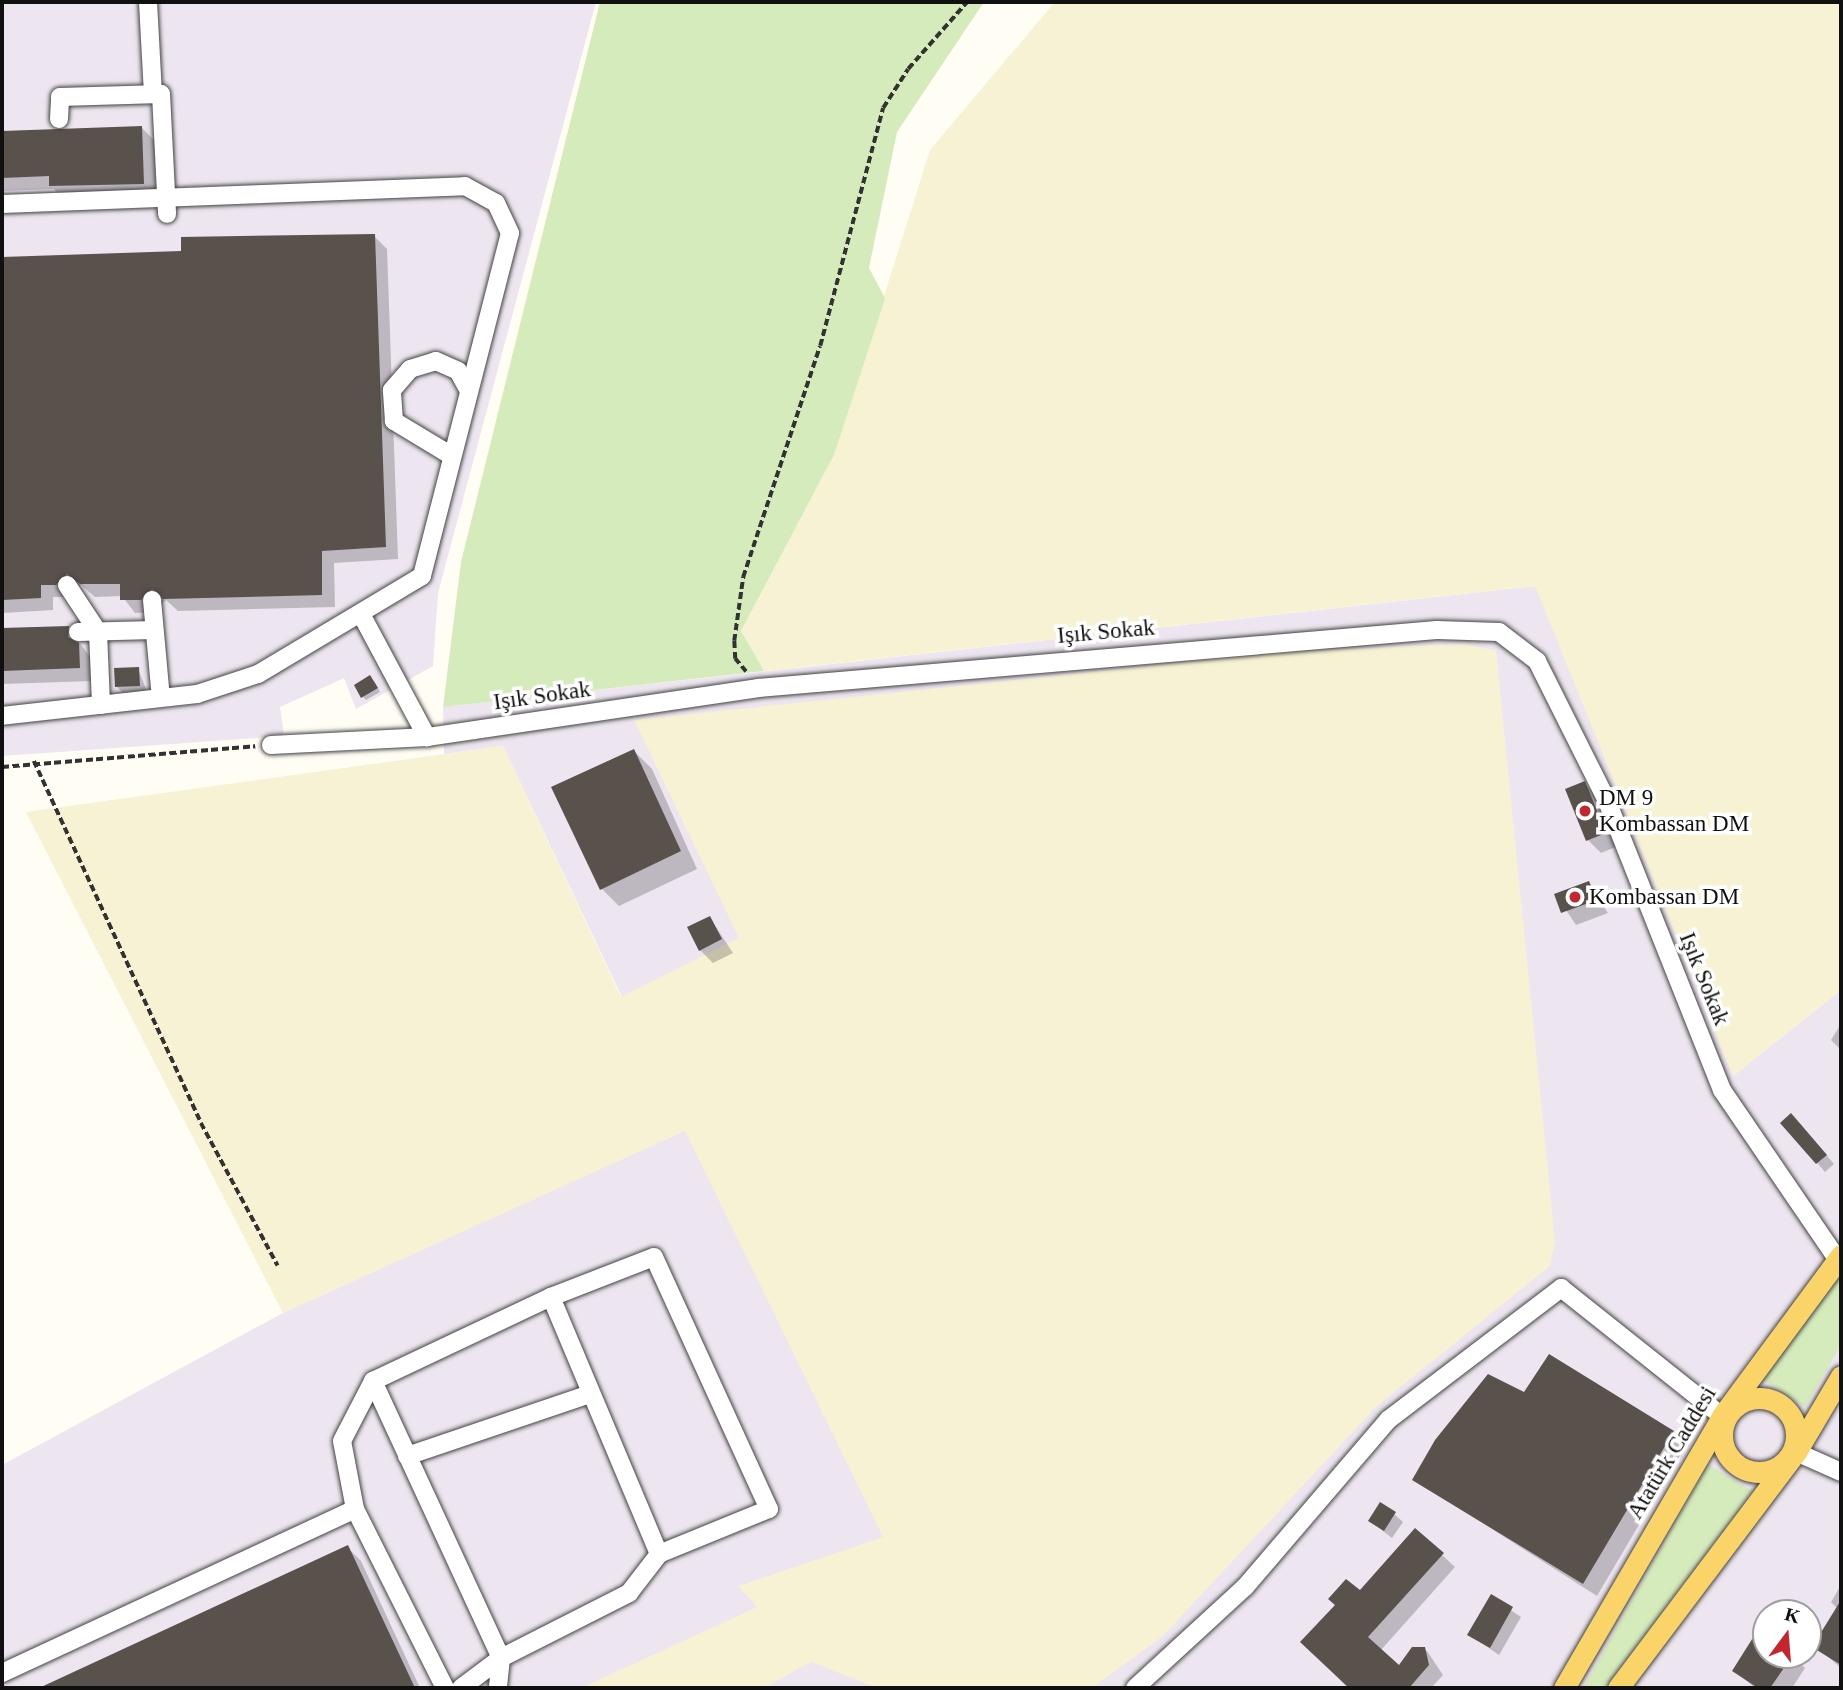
<!DOCTYPE html>
<meta charset="utf-8">
<style>
body{margin:0}
#map{position:relative;width:1843px;height:1690px;overflow:hidden;background:#fffdf4;font-family:Georgia,serif}
div>[style]{position:absolute}
[style*='--x']{left:calc(var(--x)*1px);top:calc(var(--y)*1px);width:calc(var(--w)*1px);rotate:calc(var(--a)*1deg)}
.industrial>*{inset:0;background:#ede5ef}
.farmland>*{inset:0;background:#f6f2d3}
.green>*{inset:0;background:#d5ebbc}
.shadow>*{inset:0;background:#0003}
.building>*{inset:0;background:#59514c}
.path>*{height:3.5px;margin-top:-1.75px;transform-origin:0;background:repeating-linear-gradient(90deg,#323232 0 7px,transparent 0 10.5px)}
.roads{filter:drop-shadow(0 0 2px #434343) drop-shadow(0 0 2px #434343)}
.minor>*{height:18px;margin:-9px;padding:0 9px;transform-origin:9px;border-radius:9px;background:#fff}
.major>*{height:21px;margin:-10.5px;padding:0 10.5px;transform-origin:10.5px;border-radius:10.5px;background:#fad469}
.major>.ring{margin:-10.5px;padding:0;box-sizing:content-box;background:none;border:21px solid #fad469;border-radius:50%}
.dots>*{width:19px;height:19px;translate:-50% -50%;box-sizing:border-box;border:4px solid #fff;border-radius:50%}
span{translate:-50% -50%;white-space:nowrap;text-align:center;line-height:1.15;-webkit-text-stroke:7px #fff;paint-order:stroke}
.street-label{font-size:23px;color:#101010}
.poi-label{font-size:23px;color:#101010}
.left{translate:0 -50%;text-align:left}
.frame{position:absolute;inset:0;border:4px solid #101010;pointer-events:none}
.north{position:absolute;left:1752px;top:1599px;width:70px;height:70px;box-sizing:border-box;background:#fff;border:2px solid #9f9f9f;border-radius:50%;rotate:16deg;font-size:19px;font-weight:700;line-height:28px;text-align:center;color:#101010}
.north::after{content:'';display:block;margin:auto;width:24px;height:32px;background:#c4252f;clip-path:polygon(50% 0,100% 100%,50% 72%,0 100%)}
</style>
<div id="map">
<div class="industrial">
<i style="clip-path:polygon(2px 2px,596px 2px,438px 593px,433px 666px,356px 709px,344px 678px,280px 707px,284px 736px,2px 756px)"></i>
<i style="clip-path:polygon(evenodd,1536px 586px,1733px 1076px,1841px 990px,1841px 1688px,2px 1688px,2px 1465px,283px 1313px,685px 1130px,503px 746px,444px 754px,443px 707px,1536px 586px,1766px 1613px,1808px 1613px,1808px 1655px,1766px 1655px,1766px 1613px)"></i>
</div>
<div class="farmland">
<i style="clip-path:polygon(1055px 2px,1841px 2px,1841px 990px,1733px 1076px,1535px 586px,764px 671px,745px 645px,741px 631px,834px 455px,930px 150px)"></i>
<i style="clip-path:polygon(1463px 644px,1496px 650px,1555px 1241px,1550px 1266px,1377px 1406px,1163px 1636px,1092px 1688px,877px 1688px,811px 1662px,764px 1688px,581px 1688px,757px 1607px,738px 1586px,883px 1537px,685px 1131px,283px 1313px,26px 812px,503px 746px,621px 997px,739px 938px,634px 720px,1283px 652px)"></i>
</div>
<div class="green">
<i style="clip-path:polygon(600px 2px,984px 2px,897px 132px,869px 268px,885px 298px,881px 311px,834px 455px,741px 631px,764px 671px,443px 707px,461px 562px)"></i>
<i style="clip-path:polygon(1841px 1274px,1841px 1345px,1805px 1407px,1762px 1379px)"></i>
<i style="clip-path:polygon(1708px 1464px,1752px 1491px,1604px 1688px,1583px 1688px)"></i>
</div>
<div class="shadow">
<i style="clip-path:polygon(142px 128px,155px 141px,156px 196px,64px 199px,54px 189px,2px 191px,2px 133px)"></i>
<i style="clip-path:polygon(374px 236px,387px 249px,398px 559px,334px 563px,335px 607px,178px 611px,166px 600px,154px 612px,135px 613px,122px 596px,95px 597px,81px 585px,69px 597px,53px 597px,53px 610px,2px 613px,2px 259px,183px 252px)"></i>
<i style="clip-path:polygon(68px 628px,91px 658px,92px 681px,2px 684px,2px 630px)"></i>
<i style="clip-path:polygon(138px 669px,148px 694px,125px 695px,117px 687px)"></i>
<i style="clip-path:polygon(374px 681px,380px 692px,366px 700px,363px 697px)"></i>
<i style="clip-path:polygon(634px 751px,652px 769px,697px 869px,619px 906px,602px 889px)"></i>
<i style="clip-path:polygon(1584px 783px,1597px 796px,1618px 846px,1601px 853px,1588px 840px)"></i>
<i style="clip-path:polygon(1588px 883px,1608px 913px,1576px 925px,1556px 895px)"></i>
<i style="clip-path:polygon(710px 918px,733px 953px,713px 963px,700px 950px)"></i>
<i style="clip-path:polygon(1841px 1024px,1841px 1050px,1831px 1040px)"></i>
<i style="clip-path:polygon(1783px 1123px,1800px 1124px,1834px 1164px,1825px 1172px)"></i>
<i style="clip-path:polygon(1525px 1394px,1673px 1432px,1686px 1445px,1597px 1596px,1415px 1480px)"></i>
<i style="clip-path:polygon(1394px 1514px,1403px 1522px,1392px 1538px,1370px 1521px)"></i>
<i style="clip-path:polygon(348px 1548px,361px 1561px,420px 1688px,43px 1688px)"></i>
<i style="clip-path:polygon(1442px 1555px,1455px 1567px,1381px 1650px,1400px 1668px,1413px 1649px,1427px 1651px,1443px 1675px,1431px 1688px,1348px 1688px,1303px 1642px,1360px 1592px)"></i>
<i style="clip-path:polygon(1841px 1585px,1841px 1668px,1815px 1646px,1838px 1609px,1831px 1602px)"></i>
<i style="clip-path:polygon(1491px 1597px,1521px 1617px,1499px 1655px,1470px 1635px)"></i>
<i style="clip-path:polygon(1766px 1637px,1766px 1655px,1792px 1655px,1805px 1668px,1792px 1688px,1755px 1688px,1734px 1670px)"></i>
</div>
<div class="building">
<i style="clip-path:polygon(142px 126px,144px 184px,49px 186px,49px 176px,2px 178px,2px 131px)"></i>
<i style="clip-path:polygon(375px 234px,386px 547px,322px 551px,322px 595px,163px 599px,152px 589px,141px 600px,120px 600px,120px 584px,80px 584px,67px 574px,56px 585px,41px 585px,41px 598px,2px 600px,2px 257px,181px 251px,181px 237px)"></i>
<i style="clip-path:polygon(69px 626px,68px 637px,79px 643px,80px 668px,2px 671px,2px 628px)"></i>
<i style="clip-path:polygon(139px 667px,140px 686px,115px 687px,114px 668px)"></i>
<i style="clip-path:polygon(370px 675px,378px 688px,361px 698px,354px 685px)"></i>
<i style="clip-path:polygon(634px 749px,681px 851px,600px 890px,551px 787px)"></i>
<i style="clip-path:polygon(1585px 781px,1606px 833px,1586px 841px,1565px 789px)"></i>
<i style="clip-path:polygon(1589px 881px,1597px 900px,1561px 913px,1554px 894px)"></i>
<i style="clip-path:polygon(710px 916px,722px 939px,699px 951px,687px 927px)"></i>
<i style="clip-path:polygon(1791px 1113px,1827px 1155px,1816px 1164px,1780px 1123px)"></i>
<i style="clip-path:polygon(1549px 1354px,1674px 1431px,1583px 1584px,1412px 1480px,1435px 1440px,1488px 1374px,1524px 1392px)"></i>
<i style="clip-path:polygon(1380px 1502px,1396px 1512px,1384px 1531px,1368px 1521px)"></i>
<i style="clip-path:polygon(1415px 1528px,1444px 1553px,1368px 1637px,1399px 1665px,1412px 1647px,1425px 1647px,1429px 1665px,1409px 1688px,1349px 1688px,1300px 1642px,1335px 1605px,1328px 1599px,1346px 1579px,1360px 1590px)"></i>
<i style="clip-path:polygon(348px 1545px,415px 1688px,39px 1688px)"></i>
<i style="clip-path:polygon(1491px 1594px,1513px 1607px,1490px 1648px,1467px 1635px)"></i>
<i style="clip-path:polygon(1841px 1600px,1841px 1665px,1812px 1647px)"></i>
<i style="clip-path:polygon(1766px 1617px,1766px 1655px,1793px 1655px,1770px 1688px,1758px 1688px,1732px 1671px)"></i>
</div>
<div class="path">
<i style="--x:746;--y:672;--w:17;--a:-130"></i>
<i style="--x:735;--y:659;--w:18;--a:-93"></i>
<i style="--x:734;--y:641;--w:65;--a:-82"></i>
<i style="--x:743;--y:577;--w:243;--a:-71.6"></i>
<i style="--x:820;--y:346;--w:246;--a:-75.2"></i>
<i style="--x:883;--y:108;--w:46;--a:-57.3"></i>
<i style="--x:908;--y:69;--w:89;--a:-48.6"></i>
<i style="--x:34;--y:761;--w:399;--a:65.2"></i>
<i style="--x:201;--y:1123;--w:162;--a:61.7"></i>
<i style="--x:2;--y:767;--w:254;--a:-4.7"></i>
</div>
<div class="roads">
<div class="minor">
<i style="--x:148;--y:2;--w:92;--a:86.9"></i>
<i style="--x:59;--y:119;--w:22;--a:-87"></i>
<i style="--x:60;--y:97;--w:101;--a:-1.7"></i>
<i style="--x:161;--y:94;--w:120;--a:87.1"></i>
<i style="--x:2;--y:204;--w:463;--a:-2.2"></i>
<i style="--x:465;--y:186;--w:35;--a:29"></i>
<i style="--x:496;--y:203;--w:33;--a:65"></i>
<i style="--x:510;--y:233;--w:354;--a:104.4"></i>
<i style="--x:422;--y:576;--w:191;--a:149.1"></i>
<i style="--x:258;--y:674;--w:64;--a:161.8"></i>
<i style="--x:197;--y:694;--w:196;--a:173.6"></i>
<i style="--x:452;--y:456;--w:68;--a:-148.9"></i>
<i style="--x:394;--y:421;--w:31;--a:-94"></i>
<i style="--x:392;--y:390;--w:28;--a:-49"></i>
<i style="--x:410;--y:369;--w:27;--a:-17"></i>
<i style="--x:436;--y:361;--w:24;--a:24"></i>
<i style="--x:458;--y:371;--w:23;--a:61"></i>
<i style="--x:67;--y:585;--w:56;--a:56.6"></i>
<i style="--x:98;--y:632;--w:73;--a:87.6"></i>
<i style="--x:152;--y:600;--w:98;--a:84.8"></i>
<i style="--x:361;--y:614;--w:140;--a:61.8"></i>
<i style="--x:78;--y:632;--w:76;--a:-1.5"></i>
<i style="--x:271;--y:745;--w:156;--a:-2.9"></i>
<i style="--x:427;--y:737;--w:335;--a:-8.4"></i>
<i style="--x:758;--y:688;--w:681;--a:-4.88"></i>
<i style="--x:1437;--y:630;--w:62;--a:1.8"></i>
<i style="--x:1499;--y:632;--w:48;--a:37.3"></i>
<i style="--x:1537;--y:661;--w:157;--a:63.4"></i>
<i style="--x:1607;--y:801;--w:311;--a:68.3"></i>
<i style="--x:1722;--y:1090;--w:206;--a:55.7"></i>
<i style="--x:373;--y:1381;--w:305;--a:65.2"></i>
<i style="--x:501;--y:1658;--w:144;--a:-26.9"></i>
<i style="--x:629;--y:1593;--w:49;--a:-52.4"></i>
<i style="--x:1796;--y:1452;--w:49;--a:24"></i>
<i style="--x:407;--y:1456;--w:190;--a:-18.7"></i>
<i style="--x:355;--y:1509;--w:69;--a:-100.8"></i>
<i style="--x:342;--y:1441;--w:68;--a:-62.7"></i>
<i style="--x:373;--y:1381;--w:197;--a:-25.3"></i>
<i style="--x:551;--y:1297;--w:110;--a:-21.2"></i>
<i style="--x:654;--y:1257;--w:277;--a:65.5"></i>
<i style="--x:769;--y:1509;--w:119;--a:157.8"></i>
<i style="--x:659;--y:1554;--w:279;--a:-112.8"></i>
<i style="--x:2;--y:1673;--w:389;--a:-24.9"></i>
<i style="--x:355;--y:1509;--w:200;--a:63.3"></i>
<i style="--x:461;--y:1688;--w:50;--a:-36.9"></i>
<i style="--x:501;--y:1658;--w:30;--a:96"></i>
<i style="--x:1135;--y:1688;--w:149;--a:-42.6"></i>
<i style="--x:1245;--y:1587;--w:220;--a:-49.4"></i>
<i style="--x:1388;--y:1420;--w:218;--a:-37.3"></i>
<i style="--x:1561;--y:1288;--w:206;--a:38.5"></i>
</div>
<div class="major">
<i class="ring" style="left:1722px;top:1398px;width:53px;height:53px"></i>
<i style="--x:1564;--y:1688;--w:315;--a:-59.8"></i>
<i style="--x:1722;--y:1416;--w:200;--a:-53.5"></i>
<i style="--x:1618;--y:1688;--w:296;--a:-53"></i>
<i style="--x:1796;--y:1452;--w:88;--a:-59.4"></i>
</div>
</div>
<div class="dots">
<i style="left:1585px;top:811px;background:#c4252f"></i>
<i style="left:1575px;top:897px;background:#c4252f"></i>
</div>
<div class="street-label">
<span style="left:1106px;top:632px;rotate:-5deg">Işık Sokak</span>
<span style="left:542px;top:696px;rotate:-8deg">Işık Sokak</span>
<span style="left:1704px;top:979px;rotate:68deg">Işık Sokak</span>
<span style="left:1672px;top:1453px;rotate:-59deg">Atatürk Caddesi</span>
</div>
<div class="poi-label">
<span class="left" style="left:1599px;top:811px">DM 9<br>Kombassan DM</span>
<span class="left" style="left:1589px;top:897px">Kombassan DM</span>
</div>
<div class="frame"></div>
<div class="north">K</div>
</div>
